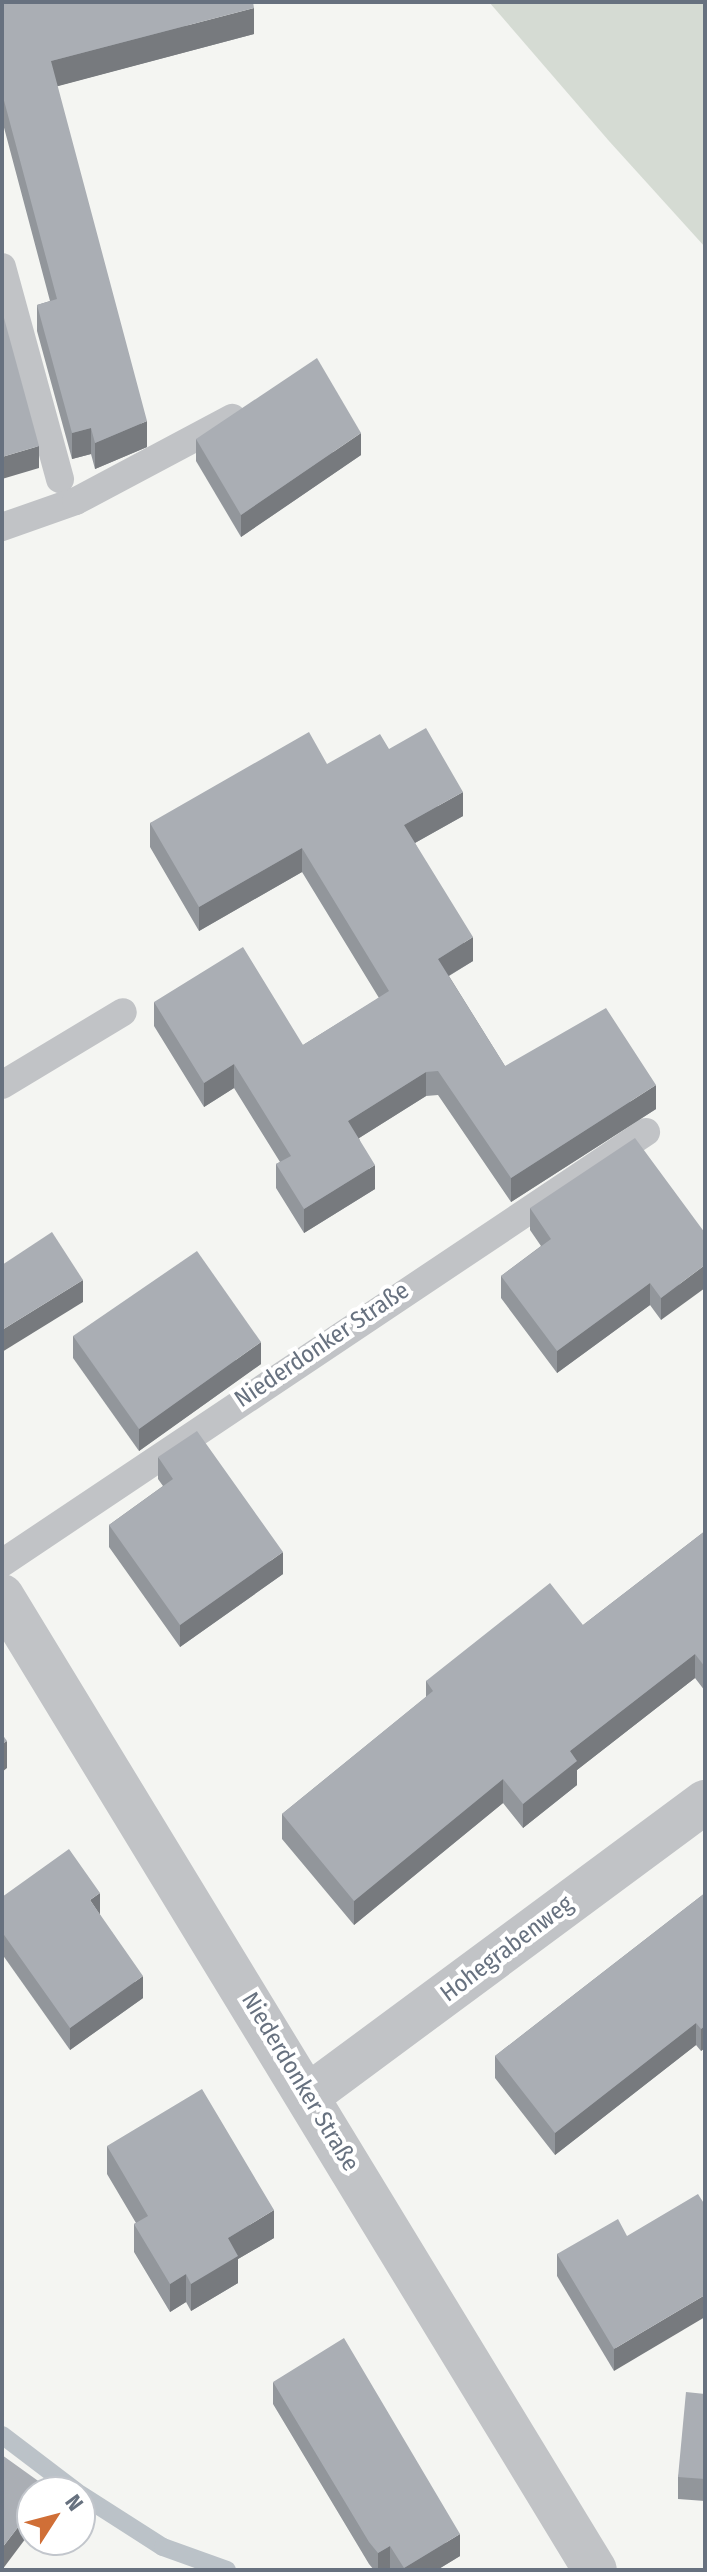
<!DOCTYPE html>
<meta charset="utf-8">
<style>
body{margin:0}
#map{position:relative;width:707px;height:2572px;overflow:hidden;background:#f4f5f2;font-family:"Fira Sans Condensed",sans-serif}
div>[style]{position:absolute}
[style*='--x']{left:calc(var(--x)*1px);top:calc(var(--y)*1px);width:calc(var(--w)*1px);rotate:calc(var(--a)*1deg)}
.green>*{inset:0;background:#d5dbd3}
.stream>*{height:18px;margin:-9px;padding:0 9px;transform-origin:9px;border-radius:9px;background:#bbc2c8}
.lane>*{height:28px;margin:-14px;padding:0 14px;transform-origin:14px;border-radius:14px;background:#c1c3c6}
.street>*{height:44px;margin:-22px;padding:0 22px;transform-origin:22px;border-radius:22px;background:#c1c3c6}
.wall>*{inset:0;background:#92969b}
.shaded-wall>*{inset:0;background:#777a7e}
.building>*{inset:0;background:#aaaeb4}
span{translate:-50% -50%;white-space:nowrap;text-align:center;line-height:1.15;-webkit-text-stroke:8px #fff;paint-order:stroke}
.street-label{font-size:24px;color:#67717f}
.frame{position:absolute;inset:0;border:4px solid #67717f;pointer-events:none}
.north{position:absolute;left:16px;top:2476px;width:80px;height:80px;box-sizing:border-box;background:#fff;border:2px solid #c2c6cc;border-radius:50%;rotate:54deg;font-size:22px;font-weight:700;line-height:32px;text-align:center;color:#67717f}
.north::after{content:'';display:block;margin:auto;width:28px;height:36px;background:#d06f37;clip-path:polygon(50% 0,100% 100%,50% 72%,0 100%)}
</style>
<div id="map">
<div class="green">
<i style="clip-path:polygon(489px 2px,705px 2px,705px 247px,609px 141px)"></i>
</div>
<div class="stream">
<i style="--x:2;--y:2435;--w:94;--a:37.2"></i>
<i style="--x:80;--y:2494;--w:98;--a:32.6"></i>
<i style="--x:163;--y:2547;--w:68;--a:19.8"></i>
</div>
<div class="lane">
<i style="--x:2;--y:267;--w:220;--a:74.7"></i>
<i style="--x:2;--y:527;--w:78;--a:-19.4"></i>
<i style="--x:76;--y:501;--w:177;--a:-28"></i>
<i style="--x:2;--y:1085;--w:141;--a:-31.1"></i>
<i style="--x:2;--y:1563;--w:775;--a:-33.79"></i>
</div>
<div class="street">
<i style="--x:2;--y:1596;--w:1140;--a:58.67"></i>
<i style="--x:309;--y:2095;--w:493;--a:-36.5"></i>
</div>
<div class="wall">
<i style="clip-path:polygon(2px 2px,254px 34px,57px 86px,147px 447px,95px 469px,91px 454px,72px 459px,37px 331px,37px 305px,50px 301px,2px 120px)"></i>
<i style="clip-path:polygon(196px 439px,361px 455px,241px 537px,196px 461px)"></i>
<i style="clip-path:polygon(327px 764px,463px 816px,415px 843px,473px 961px,449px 976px,505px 1066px,656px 1109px,511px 1202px,438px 1095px,426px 1096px,359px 1138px,375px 1189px,304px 1233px,276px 1188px,276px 1164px,280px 1162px,234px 1088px,204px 1107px,154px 1026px,154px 1002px,303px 1045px,379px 998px,302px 872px,199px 931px,150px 847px,150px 823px)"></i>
<i style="clip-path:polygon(530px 1208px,705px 1233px,661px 1320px,650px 1305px,557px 1373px,501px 1298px,501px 1276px,541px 1246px,530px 1230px)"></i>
<i style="clip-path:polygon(73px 1336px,261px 1364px,139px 1451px,73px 1358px)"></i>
<i style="clip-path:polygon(158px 1457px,283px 1574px,180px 1647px,109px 1547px,109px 1525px,163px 1486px,158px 1479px)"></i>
<i style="clip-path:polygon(705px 1531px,705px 1691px,695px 1678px,577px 1770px,577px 1785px,523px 1828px,503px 1803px,354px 1925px,282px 1839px,282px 1814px,426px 1697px,426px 1681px,583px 1625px)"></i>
<i style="clip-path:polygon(705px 1893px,705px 2048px,701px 2051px,696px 2045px,555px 2155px,495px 2078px,495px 2056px)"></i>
<i style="clip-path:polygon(2px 1897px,100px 1915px,143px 1998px,70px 2050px,2px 1954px)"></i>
<i style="clip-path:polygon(107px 2146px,274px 2238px,238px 2259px,238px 2283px,191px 2311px,186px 2302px,170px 2312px,134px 2252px,134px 2224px,136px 2223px,107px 2174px)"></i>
<i style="clip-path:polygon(627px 2236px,614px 2371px,557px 2276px,557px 2254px)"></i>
<i style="clip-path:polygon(273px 2382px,460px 2556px,437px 2570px,392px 2570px,390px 2568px,387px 2570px,374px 2570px,369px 2564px,273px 2404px)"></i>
<i style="clip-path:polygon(705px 2394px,705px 2501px,678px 2499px,678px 2477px)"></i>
</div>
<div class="shaded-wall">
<i style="clip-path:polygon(254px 8px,254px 34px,51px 88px,51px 61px)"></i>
<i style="clip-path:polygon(147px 421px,147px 447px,95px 469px,95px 443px)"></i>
<i style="clip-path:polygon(91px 428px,91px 454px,72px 459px,72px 433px)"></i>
<i style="clip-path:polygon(361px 433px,361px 455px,241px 537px,241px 515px)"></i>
<i style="clip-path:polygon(39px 446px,39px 468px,2px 479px,2px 457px)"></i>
<i style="clip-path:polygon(463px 792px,463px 816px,404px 849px,404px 825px)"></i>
<i style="clip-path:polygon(302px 848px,302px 872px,199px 931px,199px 907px)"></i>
<i style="clip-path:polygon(473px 937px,473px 961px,438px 982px,438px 959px)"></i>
<i style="clip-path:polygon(234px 1064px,234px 1088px,204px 1107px,204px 1083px)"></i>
<i style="clip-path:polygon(426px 1072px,426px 1096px,348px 1145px,348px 1121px)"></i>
<i style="clip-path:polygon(656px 1085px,656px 1109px,511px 1202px,511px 1178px)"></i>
<i style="clip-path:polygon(375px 1165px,375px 1189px,304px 1233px,304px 1209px)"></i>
<i style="clip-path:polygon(705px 1265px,705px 1288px,661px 1320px,661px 1298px)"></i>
<i style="clip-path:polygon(83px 1280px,83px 1302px,2px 1352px,2px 1330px)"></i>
<i style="clip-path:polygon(650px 1283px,650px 1305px,557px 1373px,557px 1351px)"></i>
<i style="clip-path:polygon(261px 1342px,261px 1364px,139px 1451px,139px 1429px)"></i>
<i style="clip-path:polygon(283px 1552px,283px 1574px,180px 1647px,180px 1625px)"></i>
<i style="clip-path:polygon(695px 1654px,695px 1678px,577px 1770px,577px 1785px,523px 1828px,523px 1804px,570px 1751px)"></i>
<i style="clip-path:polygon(7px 1741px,7px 1768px,2px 1772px,2px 1744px)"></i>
<i style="clip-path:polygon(503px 1779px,503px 1803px,354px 1925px,354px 1901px)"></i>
<i style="clip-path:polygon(100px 1893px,100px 1915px,90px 1900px)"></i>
<i style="clip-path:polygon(143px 1976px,143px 1998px,70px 2050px,70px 2028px)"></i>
<i style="clip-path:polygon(696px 2023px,696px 2045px,555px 2155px,555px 2133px)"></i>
<i style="clip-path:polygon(705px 2026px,705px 2048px,701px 2051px,701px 2029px)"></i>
<i style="clip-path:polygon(274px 2210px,274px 2238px,238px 2259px,238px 2283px,191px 2311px,191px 2284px,228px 2238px)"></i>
<i style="clip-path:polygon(186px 2274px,186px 2302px,170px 2312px,170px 2284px)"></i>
<i style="clip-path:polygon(705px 2295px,705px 2317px,614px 2371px,614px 2349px)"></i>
<i style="clip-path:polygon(32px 2509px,32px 2530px,2px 2570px,2px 2548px)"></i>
<i style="clip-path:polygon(460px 2534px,460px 2556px,437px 2570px,404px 2570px,404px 2568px)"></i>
<i style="clip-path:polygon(390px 2546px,390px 2568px,387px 2570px,378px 2570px,378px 2553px)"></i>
</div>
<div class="building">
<i style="clip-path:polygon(2px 2px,253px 2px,254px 8px,51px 61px,147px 421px,95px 443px,91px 428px,72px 433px,37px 305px,57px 299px,2px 93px)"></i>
<i style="clip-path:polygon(4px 318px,39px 446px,2px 457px,2px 319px)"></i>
<i style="clip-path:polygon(317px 358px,361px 433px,241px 515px,196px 439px)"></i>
<i style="clip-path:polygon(426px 728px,463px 792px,404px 825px,473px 937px,438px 959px,505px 1066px,606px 1008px,656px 1085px,511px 1178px,438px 1071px,426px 1072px,348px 1121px,375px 1165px,304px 1209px,276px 1164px,291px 1156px,234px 1064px,204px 1083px,154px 1002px,243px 947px,303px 1045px,389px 991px,302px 848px,199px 907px,150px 823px,309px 732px,327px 764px,380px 734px,389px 749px)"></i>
<i style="clip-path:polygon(635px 1138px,705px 1233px,705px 1265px,661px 1298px,650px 1283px,557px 1351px,501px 1276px,551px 1239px,530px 1208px)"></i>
<i style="clip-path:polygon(52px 1232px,83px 1280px,2px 1330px,2px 1265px)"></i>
<i style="clip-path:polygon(197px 1251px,261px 1342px,139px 1429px,73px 1336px)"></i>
<i style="clip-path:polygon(197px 1431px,283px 1552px,180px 1625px,109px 1525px,173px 1479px,158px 1457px)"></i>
<i style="clip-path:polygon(705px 1531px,705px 1667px,695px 1654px,570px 1751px,577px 1761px,523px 1804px,503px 1779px,354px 1901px,282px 1814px,433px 1691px,426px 1681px,550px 1583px,583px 1625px)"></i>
<i style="clip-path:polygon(2px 1734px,7px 1741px,2px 1744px)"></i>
<i style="clip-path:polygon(69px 1849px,100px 1893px,90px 1900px,143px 1976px,70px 2028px,2px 1932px,2px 1897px)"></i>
<i style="clip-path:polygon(705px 1893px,705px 2026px,701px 2029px,696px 2023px,555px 2133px,495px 2056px)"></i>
<i style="clip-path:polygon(202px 2089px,274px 2210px,228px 2238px,238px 2256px,191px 2284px,186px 2274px,170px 2284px,134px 2224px,148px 2216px,107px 2146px)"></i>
<i style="clip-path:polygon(698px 2194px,705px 2205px,705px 2295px,614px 2349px,557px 2254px,618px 2219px,627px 2236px)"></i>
<i style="clip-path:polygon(344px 2338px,460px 2534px,404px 2568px,390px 2546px,378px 2553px,369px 2542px,273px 2382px)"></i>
<i style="clip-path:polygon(686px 2392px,705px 2394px,705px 2479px,678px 2477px)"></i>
<i style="clip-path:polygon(2px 2455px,48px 2488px,45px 2492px,32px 2492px,32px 2509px,2px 2548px)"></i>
</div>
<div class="street-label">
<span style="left:322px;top:1345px;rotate:-34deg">Niederdonker Straße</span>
<span style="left:507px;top:1949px;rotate:-37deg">Hohegrabenweg</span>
<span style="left:300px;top:2082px;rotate:59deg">Niederdonker Straße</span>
</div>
<div class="frame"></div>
<div class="north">N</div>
</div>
